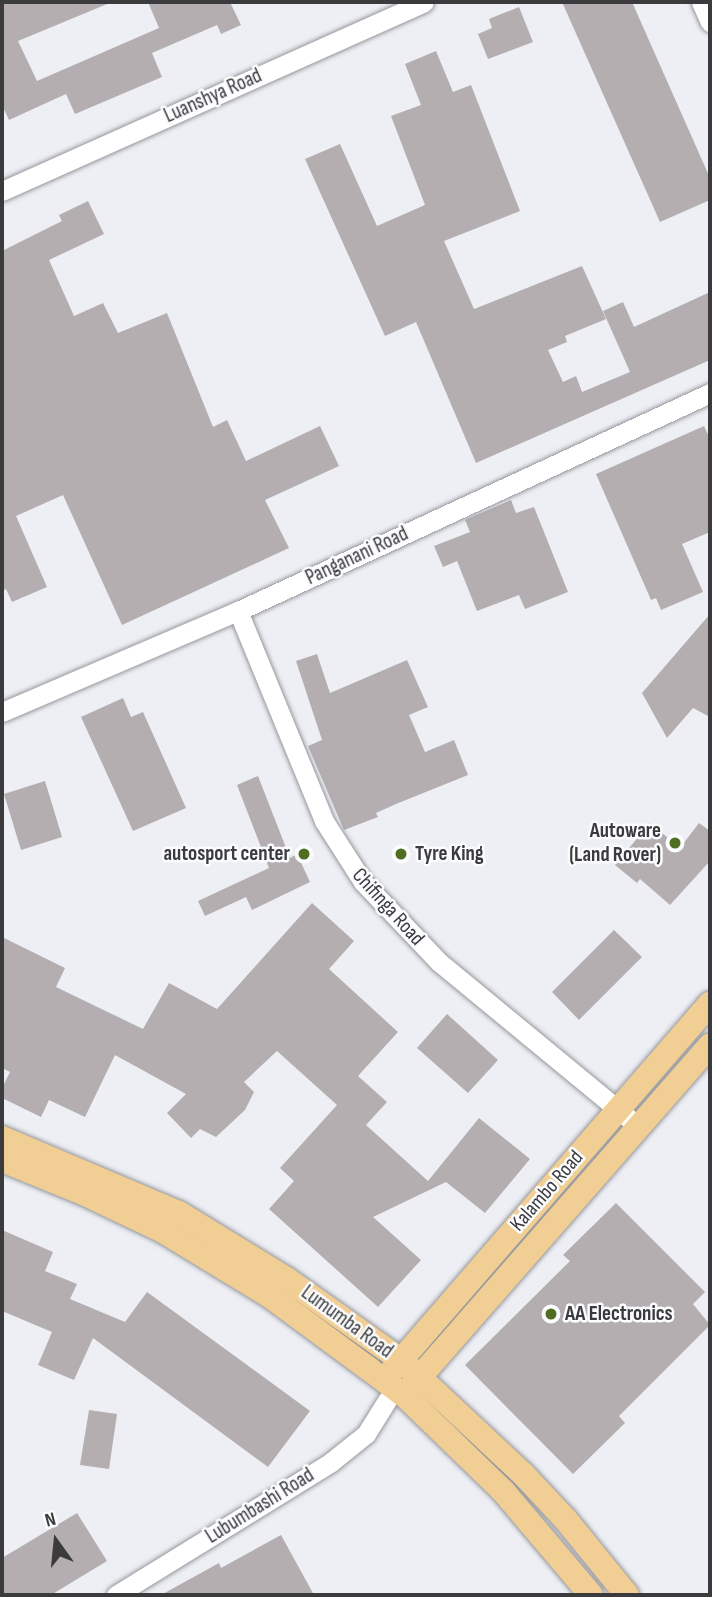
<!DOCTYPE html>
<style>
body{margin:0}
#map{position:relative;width:712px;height:1597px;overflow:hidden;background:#edeff4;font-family:"Sofia Sans Condensed",sans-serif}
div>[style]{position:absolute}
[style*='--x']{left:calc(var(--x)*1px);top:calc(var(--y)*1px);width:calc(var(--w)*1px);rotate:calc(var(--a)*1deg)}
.building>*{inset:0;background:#b4aeb1}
.roads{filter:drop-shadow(0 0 2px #96979c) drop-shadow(0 0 2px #96979c)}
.minor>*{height:19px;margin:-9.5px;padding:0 9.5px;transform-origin:9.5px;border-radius:9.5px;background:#fff}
.major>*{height:24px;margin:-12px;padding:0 12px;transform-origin:12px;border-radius:12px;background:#f1ce93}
.dots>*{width:19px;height:19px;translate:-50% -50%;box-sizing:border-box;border:4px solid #fbfcfe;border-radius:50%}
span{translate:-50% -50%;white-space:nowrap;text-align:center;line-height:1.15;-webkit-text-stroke:5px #fbfcfe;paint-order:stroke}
.street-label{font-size:21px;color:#3b3b3d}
.poi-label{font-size:21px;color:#3b3b3d;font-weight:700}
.right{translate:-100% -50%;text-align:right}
.left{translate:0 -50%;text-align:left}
.frame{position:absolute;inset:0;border:4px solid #3b3b3d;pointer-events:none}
.north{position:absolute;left:21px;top:1506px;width:70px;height:70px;-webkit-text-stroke:5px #fbfcfe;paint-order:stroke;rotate:345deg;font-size:19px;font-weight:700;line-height:28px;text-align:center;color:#3b3b3d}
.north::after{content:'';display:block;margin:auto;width:24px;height:32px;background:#3b3b3d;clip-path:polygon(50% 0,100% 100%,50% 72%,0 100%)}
</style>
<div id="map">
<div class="building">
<i style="clip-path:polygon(2px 2px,112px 2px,18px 41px,37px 81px,159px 28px,148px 2px,230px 2px,241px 25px,221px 34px,217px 25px,152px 53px,162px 77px,75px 114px,66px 94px,9px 120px,2px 105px)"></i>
<i style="clip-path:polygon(562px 2px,632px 2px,710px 178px,710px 200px,660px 222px)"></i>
<i style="clip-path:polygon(519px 7px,533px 42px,488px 59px,478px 34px,492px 28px,489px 19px)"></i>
<i style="clip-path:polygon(436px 51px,453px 92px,471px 85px,520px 211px,444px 241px,474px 309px,582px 266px,606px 319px,565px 336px,567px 342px,548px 350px,563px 382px,576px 376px,582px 392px,630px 372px,603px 311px,623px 302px,634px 327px,710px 292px,710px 360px,476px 463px,416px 322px,385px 336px,305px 159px,340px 144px,377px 226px,425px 205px,391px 116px,421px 105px,405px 64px)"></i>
<i style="clip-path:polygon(88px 201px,104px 234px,49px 260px,74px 316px,103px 303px,118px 333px,167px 313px,213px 427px,227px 420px,246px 461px,320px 426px,339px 466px,265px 500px,289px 548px,122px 625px,63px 495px,16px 516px,47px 587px,12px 602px,6px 589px,2px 591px,2px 251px,62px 221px,59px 215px)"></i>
<i style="clip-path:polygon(704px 426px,710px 439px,710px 532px,682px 544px,703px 592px,661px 610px,656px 598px,651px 600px,596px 474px)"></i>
<i style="clip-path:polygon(511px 500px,516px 513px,534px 507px,568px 592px,525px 609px,519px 595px,477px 611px,457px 561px,443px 567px,434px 546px,470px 532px,465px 520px)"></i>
<i style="clip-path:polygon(710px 614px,710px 717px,693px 708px,667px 738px,642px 693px)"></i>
<i style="clip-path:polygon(317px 654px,330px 693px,407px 660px,428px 707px,409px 715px,425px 752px,454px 740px,468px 775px,396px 804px,376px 813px,378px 817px,344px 830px,308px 746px,322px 740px,296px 661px)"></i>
<i style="clip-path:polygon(123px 698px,131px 717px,143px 712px,186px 808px,133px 831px,81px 717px)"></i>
<i style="clip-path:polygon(258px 776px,290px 858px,297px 854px,310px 882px,252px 910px,246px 897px,205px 916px,198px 901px,269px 868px,237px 785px)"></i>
<i style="clip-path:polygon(45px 781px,62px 837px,21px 850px,4px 794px)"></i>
<i style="clip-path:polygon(650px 823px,680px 848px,699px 823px,710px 831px,710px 861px,670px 905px,640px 879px,637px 883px,615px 865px)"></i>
<i style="clip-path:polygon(312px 903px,354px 941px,329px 969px,398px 1032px,358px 1076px,387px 1102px,366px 1125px,428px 1181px,479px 1118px,530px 1159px,485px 1213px,446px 1182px,373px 1217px,421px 1260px,378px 1307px,269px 1209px,294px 1181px,280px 1168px,337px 1105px,277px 1051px,244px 1082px,254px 1092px,245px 1110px,216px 1137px,200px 1129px,191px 1138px,167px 1113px,186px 1094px,115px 1055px,85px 1117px,49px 1100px,41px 1117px,2px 1098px,2px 1088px,10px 1072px,2px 1068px,2px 937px,65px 968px,56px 987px,143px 1029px,169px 983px,217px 1009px)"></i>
<i style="clip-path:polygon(614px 930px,642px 957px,579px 1020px,552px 992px)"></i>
<i style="clip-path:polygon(447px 1014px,498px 1060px,468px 1093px,417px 1048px)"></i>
<i style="clip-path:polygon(616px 1203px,705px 1292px,693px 1304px,710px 1325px,619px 1416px,625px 1423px,573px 1474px,465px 1365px,570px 1261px,563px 1255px)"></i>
<i style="clip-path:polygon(2px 1230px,53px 1252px,45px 1271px,77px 1284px,70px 1299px,125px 1322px,147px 1292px,310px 1411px,268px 1467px,93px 1338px,74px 1380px,38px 1365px,52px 1332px,2px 1311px)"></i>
<i style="clip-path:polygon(89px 1410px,117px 1414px,109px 1469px,80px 1465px)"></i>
<i style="clip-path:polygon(77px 1513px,107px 1561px,51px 1595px,2px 1595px,2px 1558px)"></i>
<i style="clip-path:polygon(281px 1535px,314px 1595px,161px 1595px,219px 1563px,221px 1568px)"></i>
</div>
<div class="roads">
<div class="minor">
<i style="--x:701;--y:2;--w:22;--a:66"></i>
<i style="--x:2;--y:191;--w:462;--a:-24.1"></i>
<i style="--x:238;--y:611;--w:227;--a:67.7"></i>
<i style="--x:324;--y:821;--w:72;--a:57.4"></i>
<i style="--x:363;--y:882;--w:110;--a:46.5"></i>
<i style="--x:439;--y:962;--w:259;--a:39.5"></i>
<i style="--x:2;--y:712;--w:257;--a:-23.2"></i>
<i style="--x:238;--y:611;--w:520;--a:-24.79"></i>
<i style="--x:116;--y:1595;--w:253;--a:-31.7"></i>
<i style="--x:331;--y:1462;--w:45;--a:-38.7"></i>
<i style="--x:366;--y:1434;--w:40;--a:-58"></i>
</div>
<div class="major">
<i style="--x:2;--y:1138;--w:192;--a:23"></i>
<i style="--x:179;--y:1213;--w:128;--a:31.6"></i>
<i style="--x:288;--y:1280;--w:138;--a:35.3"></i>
<i style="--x:401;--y:1360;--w:167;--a:43.1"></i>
<i style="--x:523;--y:1474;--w:63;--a:46.9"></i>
<i style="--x:566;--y:1520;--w:97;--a:50.9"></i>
<i style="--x:2;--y:1160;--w:87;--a:22.2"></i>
<i style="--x:83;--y:1193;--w:89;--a:25.4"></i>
<i style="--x:163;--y:1231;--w:125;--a:31.3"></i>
<i style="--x:270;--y:1296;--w:123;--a:36.4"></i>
<i style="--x:369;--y:1369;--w:45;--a:36.9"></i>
<i style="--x:405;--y:1396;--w:136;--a:44.1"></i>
<i style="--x:503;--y:1491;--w:136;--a:49.8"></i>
<i style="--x:390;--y:1373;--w:489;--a:-49.1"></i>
<i style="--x:411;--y:1387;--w:454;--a:-48.8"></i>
</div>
</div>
<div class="dots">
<i style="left:675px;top:843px;background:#506e22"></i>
<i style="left:304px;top:854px;background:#506e22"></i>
<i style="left:401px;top:854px;background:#506e22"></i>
<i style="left:551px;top:1314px;background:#506e22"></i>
</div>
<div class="street-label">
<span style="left:213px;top:96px;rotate:-24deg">Luanshya Road</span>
<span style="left:357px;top:556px;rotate:-25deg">Panganani Road</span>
<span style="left:388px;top:907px;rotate:48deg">Chifinga Road</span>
<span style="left:547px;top:1191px;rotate:-49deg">Kalambo Road</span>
<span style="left:347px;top:1322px;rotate:36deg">Lumumba Road</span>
<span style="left:260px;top:1506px;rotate:-32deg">Lubumbashi Road</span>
</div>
<div class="poi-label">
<span class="right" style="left:661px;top:843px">Autoware<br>(Land Rover)</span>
<span class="right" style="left:290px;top:854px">autosport center</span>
<span class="left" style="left:415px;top:854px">Tyre King</span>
<span class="left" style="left:565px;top:1314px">AA Electronics</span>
</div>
<div class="frame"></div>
<div class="north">N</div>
</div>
